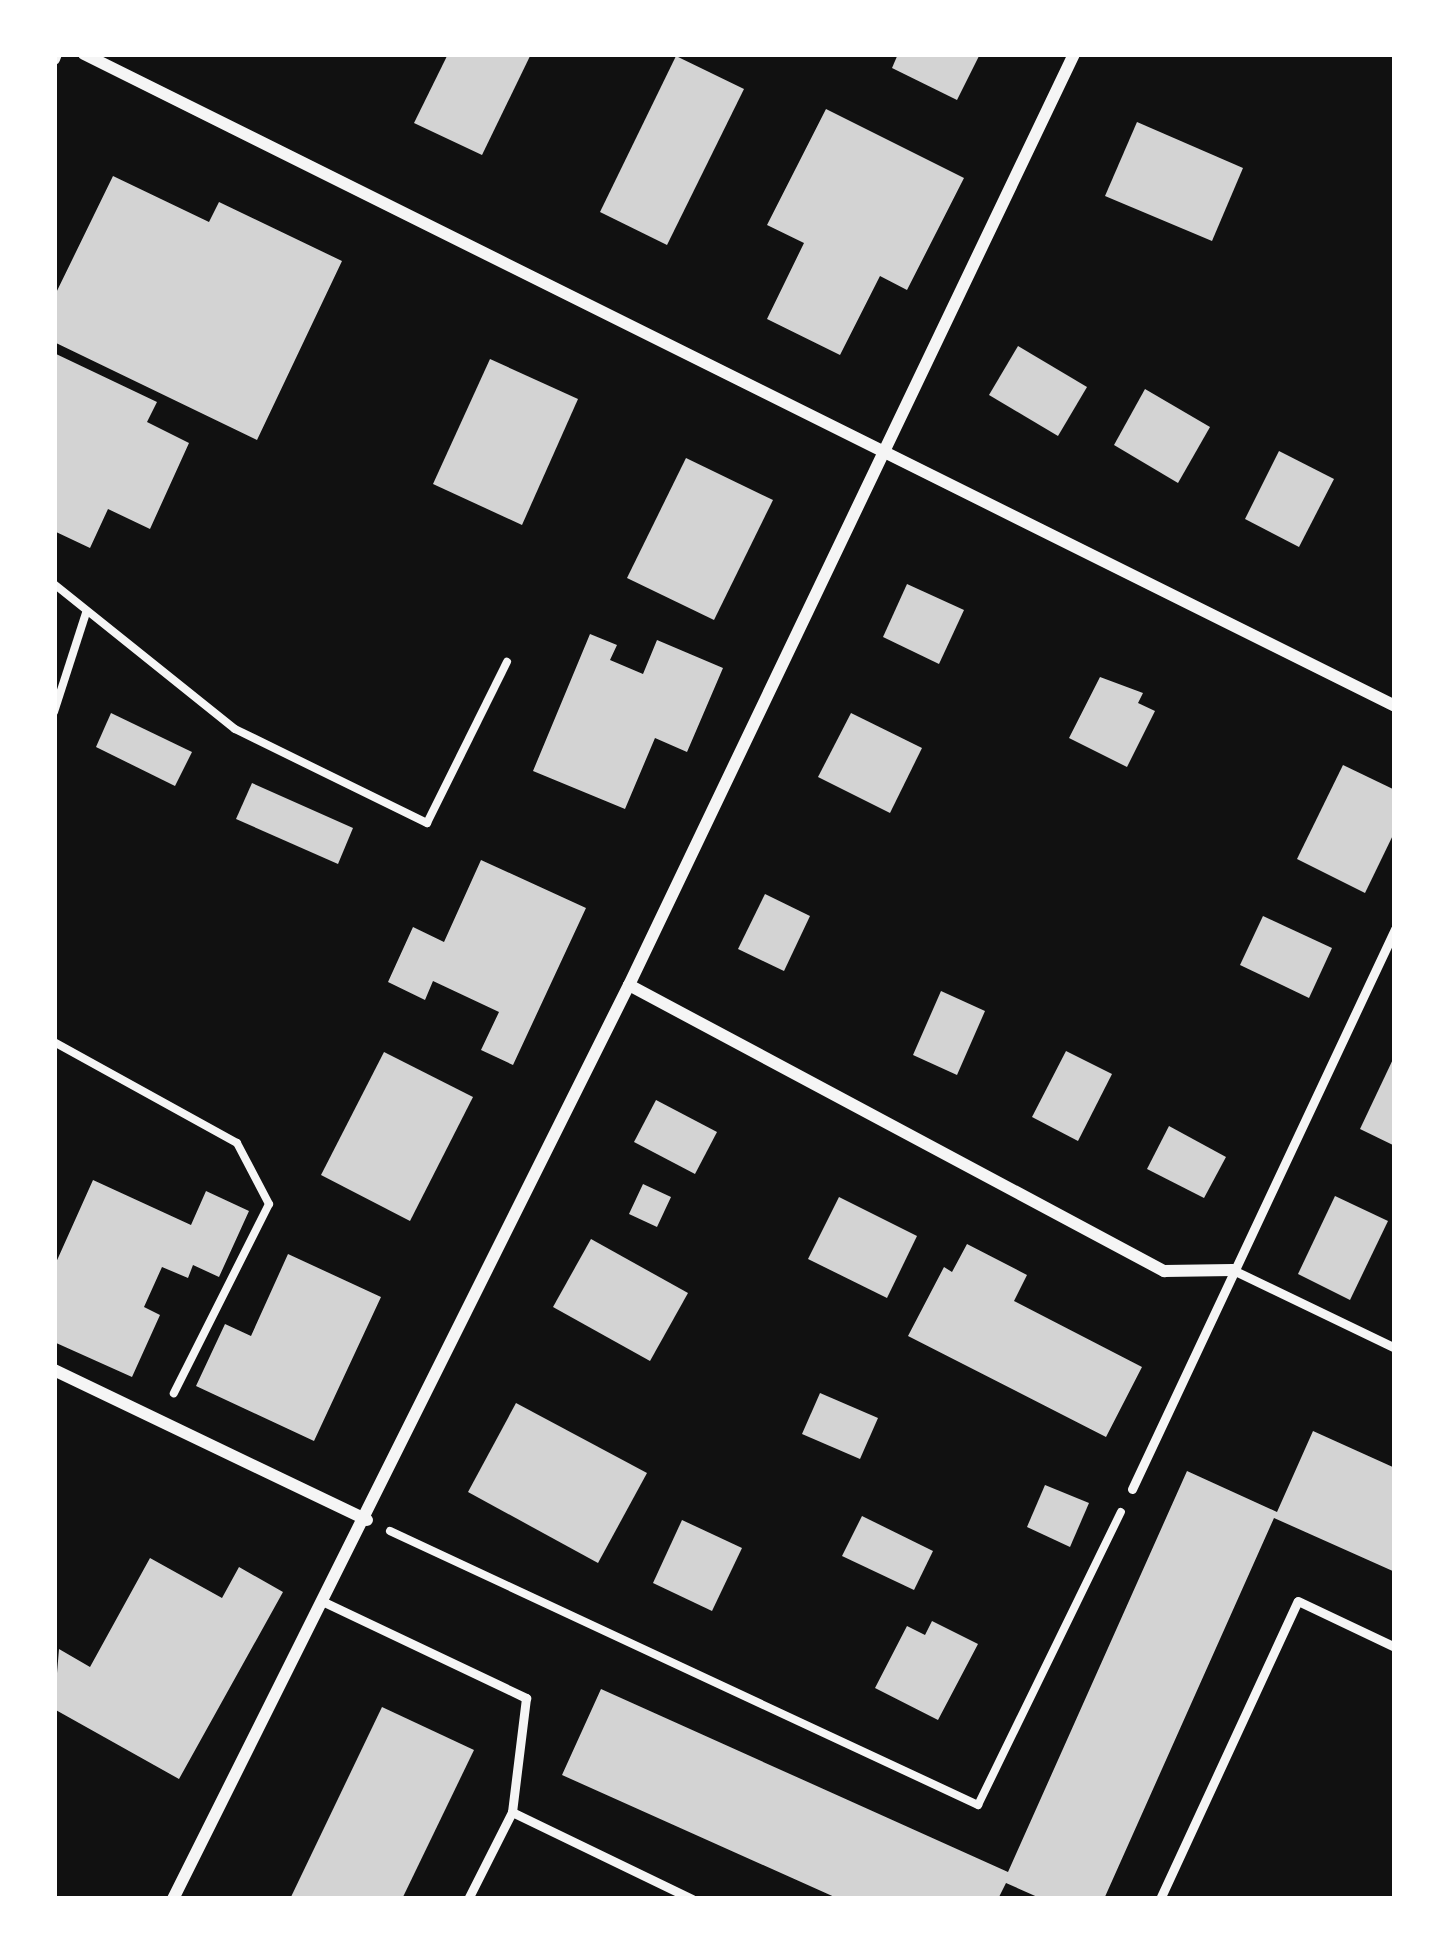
<!DOCTYPE html>
<style>
body{margin:0}
#map{position:relative;width:1449px;height:1953px;overflow:hidden;background:#111;font-family:Rubik,sans-serif}
div>[style]{position:absolute}
[style*='--x']{left:calc(var(--x)*1px);top:calc(var(--y)*1px);width:calc(var(--w)*1px);rotate:calc(var(--a)*1deg)}
.building>*{inset:0;background:#d3d3d3}
.path>*{height:8px;margin:-4px;padding:0 4px;transform-origin:4px;border-radius:4px;background:#f5f5f5}
.service>*{height:9px;margin:-4.5px;padding:0 4.5px;transform-origin:4.5px;border-radius:4.5px;background:#f5f5f5}
.minor>*{height:12px;margin:-6px;padding:0 6px;transform-origin:6px;border-radius:6px;background:#f5f5f5}
span{translate:-50% -50%;white-space:nowrap;text-align:center;line-height:1.15;-webkit-text-stroke:12px #fff;paint-order:stroke}
.frame{position:absolute;inset:0;border:57px solid #fff;pointer-events:none}
</style>
<div id="map">
<div class="building">
<i style="clip-path:polygon(448px 54px,531px 54px,482px 155px,414px 123px)"></i>
<i style="clip-path:polygon(898px 54px,980px 54px,957px 100px,892px 68px)"></i>
<i style="clip-path:polygon(676px 56px,744px 89px,667px 245px,600px 212px)"></i>
<i style="clip-path:polygon(826px 109px,964px 178px,907px 290px,880px 276px,840px 355px,767px 319px,804px 243px,767px 225px)"></i>
<i style="clip-path:polygon(1137px 122px,1243px 168px,1212px 241px,1105px 196px)"></i>
<i style="clip-path:polygon(113px 176px,209px 222px,219px 202px,342px 261px,257px 440px,54px 342px,54px 297px)"></i>
<i style="clip-path:polygon(1018px 346px,1087px 387px,1058px 436px,989px 395px)"></i>
<i style="clip-path:polygon(54px 353px,157px 402px,147px 422px,189px 443px,150px 529px,108px 509px,90px 548px,54px 531px)"></i>
<i style="clip-path:polygon(490px 359px,578px 399px,522px 525px,433px 484px)"></i>
<i style="clip-path:polygon(1145px 389px,1210px 427px,1178px 483px,1114px 445px)"></i>
<i style="clip-path:polygon(1279px 451px,1334px 479px,1299px 547px,1245px 519px)"></i>
<i style="clip-path:polygon(686px 458px,773px 500px,714px 620px,627px 578px)"></i>
<i style="clip-path:polygon(907px 584px,964px 610px,939px 664px,883px 637px)"></i>
<i style="clip-path:polygon(590px 634px,617px 645px,610px 660px,643px 674px,657px 640px,723px 668px,687px 752px,655px 738px,625px 809px,533px 771px)"></i>
<i style="clip-path:polygon(1100px 677px,1143px 693px,1138px 703px,1155px 711px,1127px 767px,1069px 738px)"></i>
<i style="clip-path:polygon(111px 713px,192px 752px,175px 786px,96px 747px)"></i>
<i style="clip-path:polygon(851px 713px,922px 748px,890px 813px,818px 777px)"></i>
<i style="clip-path:polygon(1343px 765px,1395px 790px,1395px 831px,1365px 893px,1297px 859px)"></i>
<i style="clip-path:polygon(252px 783px,353px 828px,338px 864px,236px 819px)"></i>
<i style="clip-path:polygon(481px 860px,586px 908px,513px 1065px,481px 1050px,499px 1012px,433px 981px,425px 1000px,388px 982px,413px 927px,444px 942px)"></i>
<i style="clip-path:polygon(765px 894px,810px 916px,784px 971px,738px 949px)"></i>
<i style="clip-path:polygon(1263px 916px,1332px 948px,1309px 998px,1240px 965px)"></i>
<i style="clip-path:polygon(941px 991px,985px 1011px,957px 1075px,913px 1055px)"></i>
<i style="clip-path:polygon(1066px 1051px,1112px 1074px,1078px 1141px,1032px 1117px)"></i>
<i style="clip-path:polygon(384px 1052px,473px 1097px,410px 1221px,321px 1175px)"></i>
<i style="clip-path:polygon(1395px 1055px,1395px 1146px,1360px 1129px)"></i>
<i style="clip-path:polygon(656px 1100px,717px 1132px,695px 1174px,634px 1142px)"></i>
<i style="clip-path:polygon(1169px 1126px,1226px 1157px,1204px 1198px,1147px 1169px)"></i>
<i style="clip-path:polygon(93px 1180px,191px 1225px,206px 1191px,249px 1211px,219px 1277px,193px 1265px,188px 1278px,162px 1267px,144px 1307px,160px 1315px,132px 1377px,54px 1342px,54px 1267px)"></i>
<i style="clip-path:polygon(643px 1184px,671px 1197px,657px 1227px,629px 1214px)"></i>
<i style="clip-path:polygon(1335px 1196px,1388px 1221px,1350px 1300px,1298px 1274px)"></i>
<i style="clip-path:polygon(839px 1197px,917px 1236px,887px 1298px,808px 1259px)"></i>
<i style="clip-path:polygon(591px 1239px,688px 1293px,650px 1361px,553px 1307px)"></i>
<i style="clip-path:polygon(967px 1244px,1027px 1275px,1014px 1301px,1142px 1367px,1106px 1437px,908px 1336px,944px 1267px,952px 1272px)"></i>
<i style="clip-path:polygon(288px 1254px,381px 1297px,314px 1441px,196px 1386px,225px 1324px,251px 1336px)"></i>
<i style="clip-path:polygon(820px 1393px,878px 1418px,860px 1459px,802px 1434px)"></i>
<i style="clip-path:polygon(516px 1403px,647px 1473px,598px 1563px,468px 1492px)"></i>
<i style="clip-path:polygon(1313px 1431px,1395px 1468px,1395px 1572px,1274px 1518px,1104px 1899px,1042px 1899px,1006px 1883px,998px 1899px,839px 1899px,562px 1775px,601px 1689px,1008px 1872px,1187px 1471px,1277px 1512px)"></i>
<i style="clip-path:polygon(1045px 1485px,1089px 1503px,1070px 1547px,1027px 1527px)"></i>
<i style="clip-path:polygon(862px 1516px,933px 1551px,914px 1590px,842px 1556px)"></i>
<i style="clip-path:polygon(682px 1520px,742px 1548px,712px 1611px,653px 1583px)"></i>
<i style="clip-path:polygon(150px 1558px,222px 1598px,239px 1567px,283px 1592px,179px 1779px,54px 1709px,59px 1649px,90px 1667px)"></i>
<i style="clip-path:polygon(932px 1621px,978px 1644px,938px 1720px,875px 1688px,907px 1626px,925px 1635px)"></i>
<i style="clip-path:polygon(382px 1707px,474px 1750px,402px 1899px,290px 1899px)"></i>
</div>
<div class="path">
<i style="--x:54;--y:584;--w:232;--a:38.7"></i>
<i style="--x:235;--y:729;--w:214;--a:26.1"></i>
<i style="--x:427;--y:823;--w:180;--a:-63.6"></i>
<i style="--x:54;--y:712;--w:104;--a:-72.1"></i>
<i style="--x:54;--y:1042;--w:209;--a:28.9"></i>
<i style="--x:237;--y:1143;--w:69;--a:62.3"></i>
<i style="--x:269;--y:1204;--w:212;--a:116.7"></i>
<i style="--x:390;--y:1531;--w:649;--a:24.98"></i>
<i style="--x:978;--y:1805;--w:326;--a:-64"></i>
</div>
<div class="service">
<i style="--x:1233;--y:1270;--w:180;--a:25.7"></i>
<i style="--x:1132;--y:1489;--w:619;--a:-64.84"></i>
<i style="--x:324;--y:1602;--w:224;--a:25.4"></i>
<i style="--x:526;--y:1698;--w:115;--a:97"></i>
<i style="--x:468;--y:1899;--w:97;--a:-63.2"></i>
<i style="--x:512;--y:1812;--w:200;--a:25.8"></i>
<i style="--x:1160;--y:1899;--w:328;--a:-65.2"></i>
<i style="--x:1298;--y:1601;--w:107;--a:25.4"></i>
</div>
<div class="minor">
<i style="--x:84;--y:54;--w:1464;--a:26.44"></i>
<i style="--x:54;--y:59;--w:5;--a:-68"></i>
<i style="--x:629;--y:985;--w:607;--a:28.13"></i>
<i style="--x:1164;--y:1271;--w:69;--a:-0.8"></i>
<i style="--x:54;--y:1370;--w:347;--a:25.6"></i>
<i style="--x:173;--y:1899;--w:1021;--a:-63.49"></i>
<i style="--x:629;--y:985;--w:1032;--a:-64.45"></i>
</div>
<div class="frame"></div>
</div>
